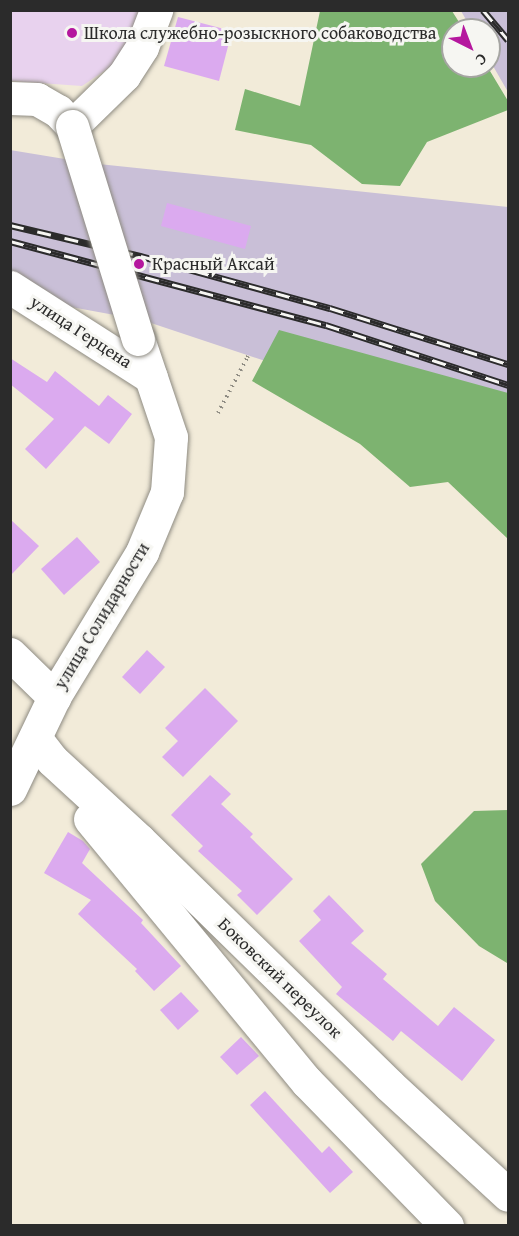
<!DOCTYPE html>
<meta charset="utf-8">
<style>
body{margin:0}
#map{position:relative;width:519px;height:1236px;overflow:hidden;background:#f2ebd9;font-family:"Gentium Book Plus",serif}
div>[style]{position:absolute}
[style*='--x']{left:calc(var(--x)*1px);top:calc(var(--y)*1px);width:calc(var(--w)*1px);rotate:calc(var(--a)*1deg)}
.built>*{inset:0;background:#e8d2ee}
.industrial>*{inset:0;background:#c9bfd7}
.forest>*{inset:0;background:#7db370}
.building>*{inset:0;background:#dbaaef}
.path>*{height:4px;margin-top:-2px;transform-origin:0;background:repeating-linear-gradient(90deg,#8e8b82 0 1.5px,transparent 0 6px)}
.roads{filter:drop-shadow(0 0 2px #8e8b82) drop-shadow(0 0 2px #8e8b82)}
.minor>*{height:33px;margin:-16.5px;padding:0 16.5px;transform-origin:16.5px;border-radius:16.5px;background:#fff}
.rail>*{height:7px;margin-top:-3.5px;transform-origin:0;background:repeating-linear-gradient(90deg,#f6f6f2 0 14px,#2b2b2b 0 28px);box-sizing:border-box;border-block:2px solid #2b2b2b}
.bridges{filter:drop-shadow(0 0 2px #8e8b82) drop-shadow(0 0 2px #8e8b82)}
.minor-bridge>*{height:33px;margin:-16.5px;padding:0 16.5px;transform-origin:16.5px;border-radius:16.5px;background:#fff}
.dots>*{width:16px;height:16px;translate:-50% -50%;box-sizing:border-box;border:3px solid #f6f6f2;border-radius:50%}
span{translate:-50% -50%;white-space:nowrap;text-align:center;line-height:1.15;-webkit-text-stroke:6px #f6f6f2;paint-order:stroke}
.poi-label{font-size:18px;color:#2b2b2b}
.left{translate:0 -50%;text-align:left}
.street-label{font-size:18px;color:#2b2b2b}
.frame{position:absolute;inset:0;border:12px solid #2b2b2b;pointer-events:none}
.north{position:absolute;left:441px;top:18px;width:60px;height:60px;box-sizing:border-box;background:#f6f6f2;border:2px solid #a5a5a2;border-radius:50%;rotate:138deg;font-size:16px;font-weight:700;line-height:24px;text-align:center;color:#2b2b2b}
.north::after{content:'';display:block;margin:auto;width:21px;height:27px;background:#b5179e;clip-path:polygon(50% 0,100% 100%,50% 72%,0 100%)}
</style>
<div id="map">
<div class="built">
<i style="clip-path:polygon(10px 11px,141px 11px,128px 55px,82px 86px,11px 81px)"></i>
</div>
<div class="industrial">
<i style="clip-path:polygon(461px 11px,508px 11px,508px 92px,489px 59px,489px 30px,472px 30px)"></i>
<i style="clip-path:polygon(10px 150px,89px 163px,508px 207px,508px 442px,142px 320px,11px 296px)"></i>
</div>
<div class="forest">
<i style="clip-path:polygon(320px 11px,452px 11px,464px 30px,453px 30px,453px 66px,487px 66px,508px 101px,508px 110px,427px 142px,400px 186px,362px 184px,311px 145px,235px 130px,245px 89px,300px 106px)"></i>
<i style="clip-path:polygon(279px 330px,508px 393px,508px 539px,448px 482px,410px 487px,360px 444px,252px 381px)"></i>
<i style="clip-path:polygon(508px 810px,508px 967px,507px 963px,479px 946px,435px 901px,421px 864px,474px 811px)"></i>
</div>
<div class="building">
<i style="clip-path:polygon(178px 17px,232px 31px,219px 81px,164px 66px)"></i>
<i style="clip-path:polygon(167px 203px,251px 226px,245px 249px,161px 226px)"></i>
<i style="clip-path:polygon(10px 358px,47px 382px,55px 371px,99px 406px,108px 395px,132px 414px,109px 444px,85px 426px,46px 469px,25px 449px,54px 419px,10px 384px)"></i>
<i style="clip-path:polygon(10px 519px,39px 546px,10px 576px)"></i>
<i style="clip-path:polygon(77px 537px,100px 562px,64px 595px,41px 569px)"></i>
<i style="clip-path:polygon(147px 650px,165px 667px,140px 694px,122px 677px)"></i>
<i style="clip-path:polygon(205px 688px,238px 721px,183px 777px,162px 757px,178px 741px,165px 728px)"></i>
<i style="clip-path:polygon(210px 775px,231px 794px,221px 804px,253px 834px,250px 837px,293px 879px,257px 915px,237px 895px,242px 891px,198px 851px,203px 846px,171px 815px)"></i>
<i style="clip-path:polygon(68px 832px,83px 841px,90px 849px,82px 863px,143px 920px,141px 923px,181px 966px,154px 991px,135px 971px,137px 969px,78px 914px,91px 900px,44px 873px)"></i>
<i style="clip-path:polygon(329px 895px,364px 931px,351px 943px,387px 974px,383px 979px,438px 1026px,454px 1007px,495px 1040px,462px 1081px,401px 1031px,393px 1041px,336px 994px,342px 987px,299px 941px,321px 920px,313px 911px)"></i>
<i style="clip-path:polygon(181px 992px,199px 1011px,178px 1030px,160px 1010px)"></i>
<i style="clip-path:polygon(241px 1037px,259px 1056px,237px 1075px,220px 1057px)"></i>
<i style="clip-path:polygon(265px 1091px,322px 1153px,329px 1146px,353px 1172px,330px 1193px,250px 1105px)"></i>
</div>
<div class="path">
<i style="--x:218;--y:413;--w:64;--a:-62.2"></i>
<i style="--x:248;--y:356;--w:4;--a:117"></i>
</div>
<div class="roads">
<div class="minor">
<i style="--x:10;--y:98;--w:27;--a:2"></i>
<i style="--x:37;--y:99;--w:24;--a:30"></i>
<i style="--x:58;--y:111;--w:21;--a:47"></i>
<i style="--x:72;--y:126;--w:73;--a:-44.4"></i>
<i style="--x:124;--y:75;--w:33;--a:-57"></i>
<i style="--x:142;--y:47;--w:40;--a:-69"></i>
<i style="--x:10;--y:287;--w:167;--a:32.6"></i>
<i style="--x:10;--y:654;--w:62;--a:44.3"></i>
<i style="--x:35;--y:738;--w:28;--a:52"></i>
<i style="--x:52;--y:760;--w:118;--a:42.6"></i>
<i style="--x:139;--y:840;--w:350;--a:44.4"></i>
<i style="--x:389;--y:1085;--w:162;--a:42.7"></i>
<i style="--x:10;--y:789;--w:102;--a:-64.4"></i>
<i style="--x:54;--y:697;--w:170;--a:-58.7"></i>
<i style="--x:142;--y:552;--w:65;--a:-67.4"></i>
<i style="--x:167;--y:492;--w:55;--a:-85.8"></i>
<i style="--x:171;--y:437;--w:103;--a:-108.6"></i>
<i style="--x:90;--y:819;--w:341;--a:50.5"></i>
<i style="--x:307;--y:1082;--w:201;--a:45.8"></i>
</div>
</div>
<div class="rail">
<i style="--x:483;--y:10;--w:39;--a:50"></i>
<i style="--x:10;--y:225;--w:135;--a:13.3"></i>
<i style="--x:141;--y:256;--w:196;--a:15.4"></i>
<i style="--x:330;--y:308;--w:187;--a:17.5"></i>
<i style="--x:10;--y:241;--w:327;--a:14.9"></i>
<i style="--x:326;--y:325;--w:192;--a:18.2"></i>
</div>
<div class="bridges">
<div class="minor-bridge">
<i style="--x:72;--y:126;--w:223;--a:72.8"></i>
</div>
</div>
<div class="dots">
<i style="left:72px;top:33px;background:#b5179e"></i>
<i style="left:139px;top:264px;background:#b5179e"></i>
</div>
<div class="poi-label">
<span class="left" style="left:84px;top:33px">Школа служебно-розыскного собаководства</span>
<span class="left" style="left:152px;top:264px">Красный Аксай</span>
</div>
<div class="street-label">
<span style="left:81px;top:332px;rotate:33deg">улица Герцена</span>
<span style="left:102px;top:616px;rotate:-59deg">улица Солидарности</span>
<span style="left:280px;top:978px;rotate:44deg">Боковский переулок</span>
</div>
<div class="frame"></div>
<div class="north">С</div>
</div>
